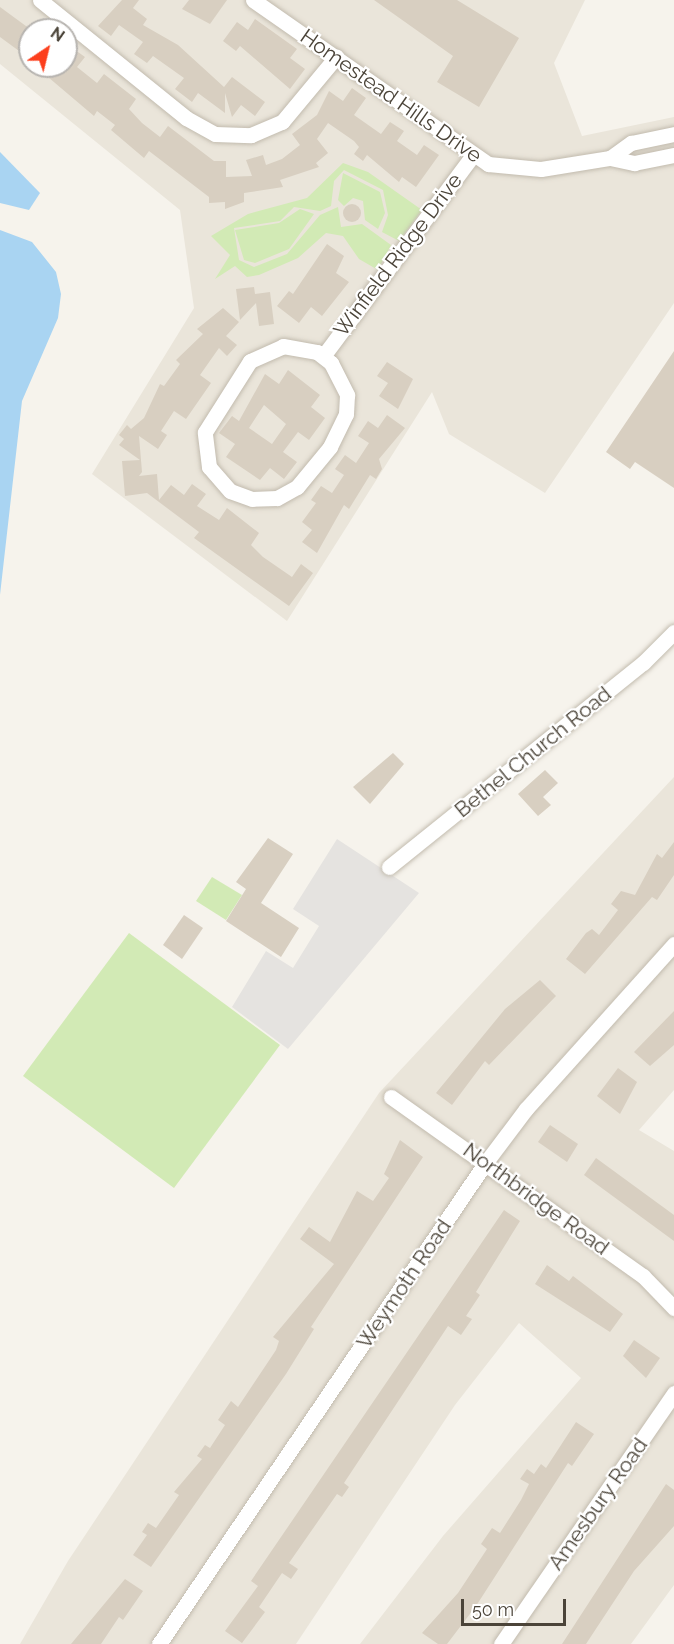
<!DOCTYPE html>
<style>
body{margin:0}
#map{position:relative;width:674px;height:1644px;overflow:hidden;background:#f6f3ec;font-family:Raleway,sans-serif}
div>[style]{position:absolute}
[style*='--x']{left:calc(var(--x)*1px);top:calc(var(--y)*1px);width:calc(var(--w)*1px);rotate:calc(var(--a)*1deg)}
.residential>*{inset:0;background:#eae5da}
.green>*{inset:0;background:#d2eab5}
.parking>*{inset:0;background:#e5e3e0}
.water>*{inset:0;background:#a9d4f2}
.building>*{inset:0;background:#d8cfc1}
.round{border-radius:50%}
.roads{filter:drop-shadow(0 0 2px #c2bbae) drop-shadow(0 0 2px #c2bbae)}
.minor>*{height:15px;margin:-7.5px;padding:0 7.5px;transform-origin:7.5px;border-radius:7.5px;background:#fff}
span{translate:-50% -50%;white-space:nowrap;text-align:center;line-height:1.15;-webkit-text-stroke:4.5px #fff;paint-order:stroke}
.street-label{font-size:21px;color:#4b4439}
.north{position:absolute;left:18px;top:18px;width:60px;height:60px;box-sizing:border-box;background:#fff;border:2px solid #b7b4b0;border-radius:50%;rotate:35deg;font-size:16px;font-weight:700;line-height:24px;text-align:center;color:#4b4439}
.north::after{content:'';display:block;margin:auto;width:21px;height:27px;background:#fc3f1d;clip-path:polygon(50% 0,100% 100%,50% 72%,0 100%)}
.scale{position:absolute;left:461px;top:1599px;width:105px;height:27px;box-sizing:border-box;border:3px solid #4b4439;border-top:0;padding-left:8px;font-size:18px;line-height:21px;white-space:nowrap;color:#4b4439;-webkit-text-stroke:4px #fff;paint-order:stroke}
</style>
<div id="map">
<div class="residential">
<i style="clip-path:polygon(evenodd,0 0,585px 0,554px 63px,582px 136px,674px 117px,674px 303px,545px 493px,449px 434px,432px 392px,287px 621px,92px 474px,194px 308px,180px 210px,0 64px,0 0,30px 30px,66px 30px,66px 66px,30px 66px,30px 30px)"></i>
<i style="clip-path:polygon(674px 777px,674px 1090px,639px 1130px,674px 1151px,674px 1585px,631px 1644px,360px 1644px,443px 1536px,581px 1378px,519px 1323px,455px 1405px,296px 1644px,20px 1644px,68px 1561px,379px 1093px)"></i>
</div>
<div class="green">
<i style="clip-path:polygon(343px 163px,368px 172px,422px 210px,399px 241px,382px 232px,388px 215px,383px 190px,344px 170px,334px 181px,331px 206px,320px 211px,294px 207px,280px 221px,234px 228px,239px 260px,254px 267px,287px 254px,320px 215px,338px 207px,341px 227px,362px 224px,391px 245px,378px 270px,359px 259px,343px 236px,326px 233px,298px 258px,259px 275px,247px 277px,235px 266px,215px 279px,230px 255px,211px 236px,248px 214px,307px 198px)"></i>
<i style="clip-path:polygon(343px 173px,380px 192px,385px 213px,378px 229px,365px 220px,363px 201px,353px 198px,344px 206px,338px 200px)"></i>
<i style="clip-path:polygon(300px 209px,314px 214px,289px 249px,255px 263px,244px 260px,235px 230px,279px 223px)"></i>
<i style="clip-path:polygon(212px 877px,242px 895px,226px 920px,196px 901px)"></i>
<i style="clip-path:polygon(129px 933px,280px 1045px,174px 1188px,23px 1076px)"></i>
</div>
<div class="parking">
<i style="clip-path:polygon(337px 839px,419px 893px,288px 1049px,232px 1007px,266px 951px,293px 968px,319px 926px,293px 909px)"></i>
</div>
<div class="water">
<i style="clip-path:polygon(0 152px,40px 193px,29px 210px,0 203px)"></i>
<i style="clip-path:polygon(0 230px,32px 242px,56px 272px,61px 294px,58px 318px,22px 401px,0 595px)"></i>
</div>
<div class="building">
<i style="clip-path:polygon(122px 0,139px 0,133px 8px,147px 19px,143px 25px,178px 45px,224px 87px,232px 77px,265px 102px,255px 116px,241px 105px,232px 117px,225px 93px,225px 113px,198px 93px,192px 102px,175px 89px,184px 78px,153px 56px,147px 63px,134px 54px,143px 42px,119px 25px,111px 36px,98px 26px)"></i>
<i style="clip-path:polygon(189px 0,227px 0,210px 24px,182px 9px)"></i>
<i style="clip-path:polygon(374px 0,457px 0,519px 38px,479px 107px,437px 82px,453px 56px)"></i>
<i style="clip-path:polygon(0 7px,30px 29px,30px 59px,0 37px)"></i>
<i style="clip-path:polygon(255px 19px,297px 49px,290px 58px,305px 69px,290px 89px,240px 46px,236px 51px,223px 41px,237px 22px,248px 30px)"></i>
<i style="clip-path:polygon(71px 47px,85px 57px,77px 67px,97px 83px,104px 74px,136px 99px,129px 109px,142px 123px,160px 137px,168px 126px,214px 161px,226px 161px,226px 177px,252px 176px,246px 160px,263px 155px,266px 165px,282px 159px,300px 145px,292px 134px,317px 115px,329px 91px,343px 101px,352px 88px,366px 98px,354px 115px,381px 134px,390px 122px,404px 131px,397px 141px,417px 155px,424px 145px,439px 155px,416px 187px,402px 177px,399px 182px,367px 155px,363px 161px,354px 154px,359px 147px,354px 141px,328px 123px,317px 139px,328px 153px,316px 163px,319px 167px,280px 180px,283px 187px,244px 193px,244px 202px,225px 209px,225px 202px,209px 203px,209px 197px,149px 151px,144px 158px,111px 130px,115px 125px,97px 111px,94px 116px,35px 66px,66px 66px)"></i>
<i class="round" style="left:343px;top:204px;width:18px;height:18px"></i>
<i style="clip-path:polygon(327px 244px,344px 256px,336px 273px,349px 282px,322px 316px,311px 307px,299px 323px,277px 306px,289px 291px,293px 294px)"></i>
<i style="clip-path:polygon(254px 287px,255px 294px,270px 292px,274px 324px,259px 326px,256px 303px,240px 320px,236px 289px)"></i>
<i style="clip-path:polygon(223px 308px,239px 322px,226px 336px,237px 345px,227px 356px,219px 348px,200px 375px,211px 383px,186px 419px,174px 411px,161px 431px,167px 435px,158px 449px,139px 436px,142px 472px,139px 476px,157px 474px,159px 500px,171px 485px,184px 495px,192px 484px,206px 494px,197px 506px,219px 520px,227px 508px,259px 533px,251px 545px,263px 557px,292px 577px,301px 564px,313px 573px,289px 606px,194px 538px,199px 532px,147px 493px,125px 496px,122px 461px,140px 460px,119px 445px,124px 439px,119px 435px,127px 425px,131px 429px,144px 418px,160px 384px,164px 386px,180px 364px,176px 360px,203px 334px,197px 329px)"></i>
<i style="clip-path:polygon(674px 351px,674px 488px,635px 462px,630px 469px,606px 452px)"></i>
<i style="clip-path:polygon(387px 362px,413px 379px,398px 409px,379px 396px,388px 383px,377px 376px)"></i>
<i style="clip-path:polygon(evenodd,288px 370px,320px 395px,311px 407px,325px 418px,309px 440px,298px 432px,283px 452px,297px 462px,284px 479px,270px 468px,260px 480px,226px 457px,235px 444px,219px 433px,232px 416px,239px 421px,265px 374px,279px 384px,288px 370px,264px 405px,286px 424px,272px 444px,249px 428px,264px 405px)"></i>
<i style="clip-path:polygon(387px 415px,405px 428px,379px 459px,382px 469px,376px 479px,370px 475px,349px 509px,344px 505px,317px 553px,302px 542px,312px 530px,302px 522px,316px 503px,311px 500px,321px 486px,332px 493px,344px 475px,335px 469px,345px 455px,356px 463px,369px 443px,358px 436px,368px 421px,378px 428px)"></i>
<i style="clip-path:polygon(393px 753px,404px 764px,370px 804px,353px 787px)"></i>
<i style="clip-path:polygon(545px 770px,558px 783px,543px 797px,551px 805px,538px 816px,518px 794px)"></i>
<i style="clip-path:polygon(268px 838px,293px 854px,261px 903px,299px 928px,281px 957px,226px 921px,246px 889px,236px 882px)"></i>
<i style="clip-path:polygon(674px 842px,674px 875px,657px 900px,652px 897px,585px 974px,566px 959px,586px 933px,592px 929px,599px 935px,618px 910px,611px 904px,621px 891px,635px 895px,657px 854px,662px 858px)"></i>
<i style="clip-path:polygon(184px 915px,203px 928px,182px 959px,163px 945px)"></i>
<i style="clip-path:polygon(540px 980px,556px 996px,489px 1065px,485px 1061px,452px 1105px,436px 1093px,505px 1009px)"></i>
<i style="clip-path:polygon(674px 1011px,674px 1045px,650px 1066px,634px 1052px)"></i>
<i style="clip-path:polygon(618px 1068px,637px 1082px,620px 1114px,597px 1096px)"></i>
<i style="clip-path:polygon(550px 1125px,578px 1144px,567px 1162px,538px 1142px)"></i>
<i style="clip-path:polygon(400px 1140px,423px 1157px,311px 1327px,314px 1329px,286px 1374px,151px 1567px,133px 1555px,147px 1535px,142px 1532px,148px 1523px,156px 1528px,179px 1495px,174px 1492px,202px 1459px,197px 1456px,205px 1445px,210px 1448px,225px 1425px,218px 1420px,231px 1401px,238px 1407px,276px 1350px,279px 1341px,273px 1337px,334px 1264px,300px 1239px,309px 1227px,330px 1242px,357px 1191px,373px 1201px,389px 1178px,384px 1174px)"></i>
<i style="clip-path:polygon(596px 1158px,674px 1215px,674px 1241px,584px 1175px)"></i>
<i style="clip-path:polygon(504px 1210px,520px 1221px,476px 1292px,480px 1295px,466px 1316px,472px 1319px,461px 1335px,448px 1326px,344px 1483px,349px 1487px,342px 1497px,337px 1494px,289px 1563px,298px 1569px,291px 1579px,282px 1573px,259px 1607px,265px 1612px,242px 1643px,225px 1631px,258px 1586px,251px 1581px)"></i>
<i style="clip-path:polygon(547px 1265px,569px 1281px,573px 1276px,623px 1314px,610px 1332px,535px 1284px)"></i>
<i style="clip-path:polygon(634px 1340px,660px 1358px,646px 1378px,623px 1356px)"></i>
<i style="clip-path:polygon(576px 1422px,594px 1434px,572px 1466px,568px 1463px,476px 1606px,447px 1644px,438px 1644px,422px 1633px,458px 1593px,487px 1549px,481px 1544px,492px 1528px,500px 1533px,521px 1500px,529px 1484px,520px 1479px,527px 1469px,534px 1474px,541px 1464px,546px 1468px)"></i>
<i style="clip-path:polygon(666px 1484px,674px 1490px,674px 1526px,634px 1571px,586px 1644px,562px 1644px)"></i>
<i style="clip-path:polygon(125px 1579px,143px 1591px,123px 1620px,119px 1617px,101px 1644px,71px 1644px)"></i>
</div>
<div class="roads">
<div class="minor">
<i style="--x:40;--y:0;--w:188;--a:38.9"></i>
<i style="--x:186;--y:118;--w:33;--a:29"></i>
<i style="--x:215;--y:134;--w:36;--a:2"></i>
<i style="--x:251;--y:135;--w:34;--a:-23"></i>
<i style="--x:282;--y:122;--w:85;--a:-50.3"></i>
<i style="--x:253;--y:0;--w:287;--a:34.9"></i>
<i style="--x:488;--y:164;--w:53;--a:5.4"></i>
<i style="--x:541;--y:169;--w:70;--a:-9.1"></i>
<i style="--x:610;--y:158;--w:26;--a:-36"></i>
<i style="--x:631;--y:143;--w:44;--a:-11.8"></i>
<i style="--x:610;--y:158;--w:25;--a:12"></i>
<i style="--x:634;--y:163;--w:41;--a:-11.3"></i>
<i style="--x:283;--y:346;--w:35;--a:10"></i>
<i style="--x:317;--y:352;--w:18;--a:38"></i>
<i style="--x:331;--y:363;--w:36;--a:63"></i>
<i style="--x:347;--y:395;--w:19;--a:93"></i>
<i style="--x:346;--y:414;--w:37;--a:116"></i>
<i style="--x:330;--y:447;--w:52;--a:129.5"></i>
<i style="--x:297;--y:487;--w:23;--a:151"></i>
<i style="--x:277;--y:498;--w:25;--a:178"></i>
<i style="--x:252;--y:499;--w:23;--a:-160"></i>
<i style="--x:230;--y:491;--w:32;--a:-131"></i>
<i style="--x:209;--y:467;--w:35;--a:-97"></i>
<i style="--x:205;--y:432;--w:84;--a:-57.6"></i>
<i style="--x:250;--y:361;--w:36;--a:-24"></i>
<i style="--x:324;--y:355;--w:249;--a:-53.3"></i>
<i style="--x:389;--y:867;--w:326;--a:-38.8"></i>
<i style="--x:643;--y:663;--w:44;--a:-45"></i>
<i style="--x:391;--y:1097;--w:309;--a:35.4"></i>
<i style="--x:643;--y:1276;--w:45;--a:45.9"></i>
<i style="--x:159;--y:1644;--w:582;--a:-55.85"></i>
<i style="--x:486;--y:1162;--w:66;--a:-53"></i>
<i style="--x:526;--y:1109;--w:222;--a:-48.1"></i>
<i style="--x:501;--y:1644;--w:305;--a:-55.4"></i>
</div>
</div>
<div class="street-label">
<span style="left:391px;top:96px;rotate:35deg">Homestead Hills Drive</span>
<span style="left:398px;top:255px;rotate:-53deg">Winfield Ridge Drive</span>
<span style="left:533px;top:752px;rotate:-39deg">Bethel Church Road</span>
<span style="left:536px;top:1199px;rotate:36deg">Northbridge Road</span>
<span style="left:404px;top:1284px;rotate:-56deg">Weymoth Road</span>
<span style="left:598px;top:1504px;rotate:-55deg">Amesbury Road</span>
</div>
<div class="north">N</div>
<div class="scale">50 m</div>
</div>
